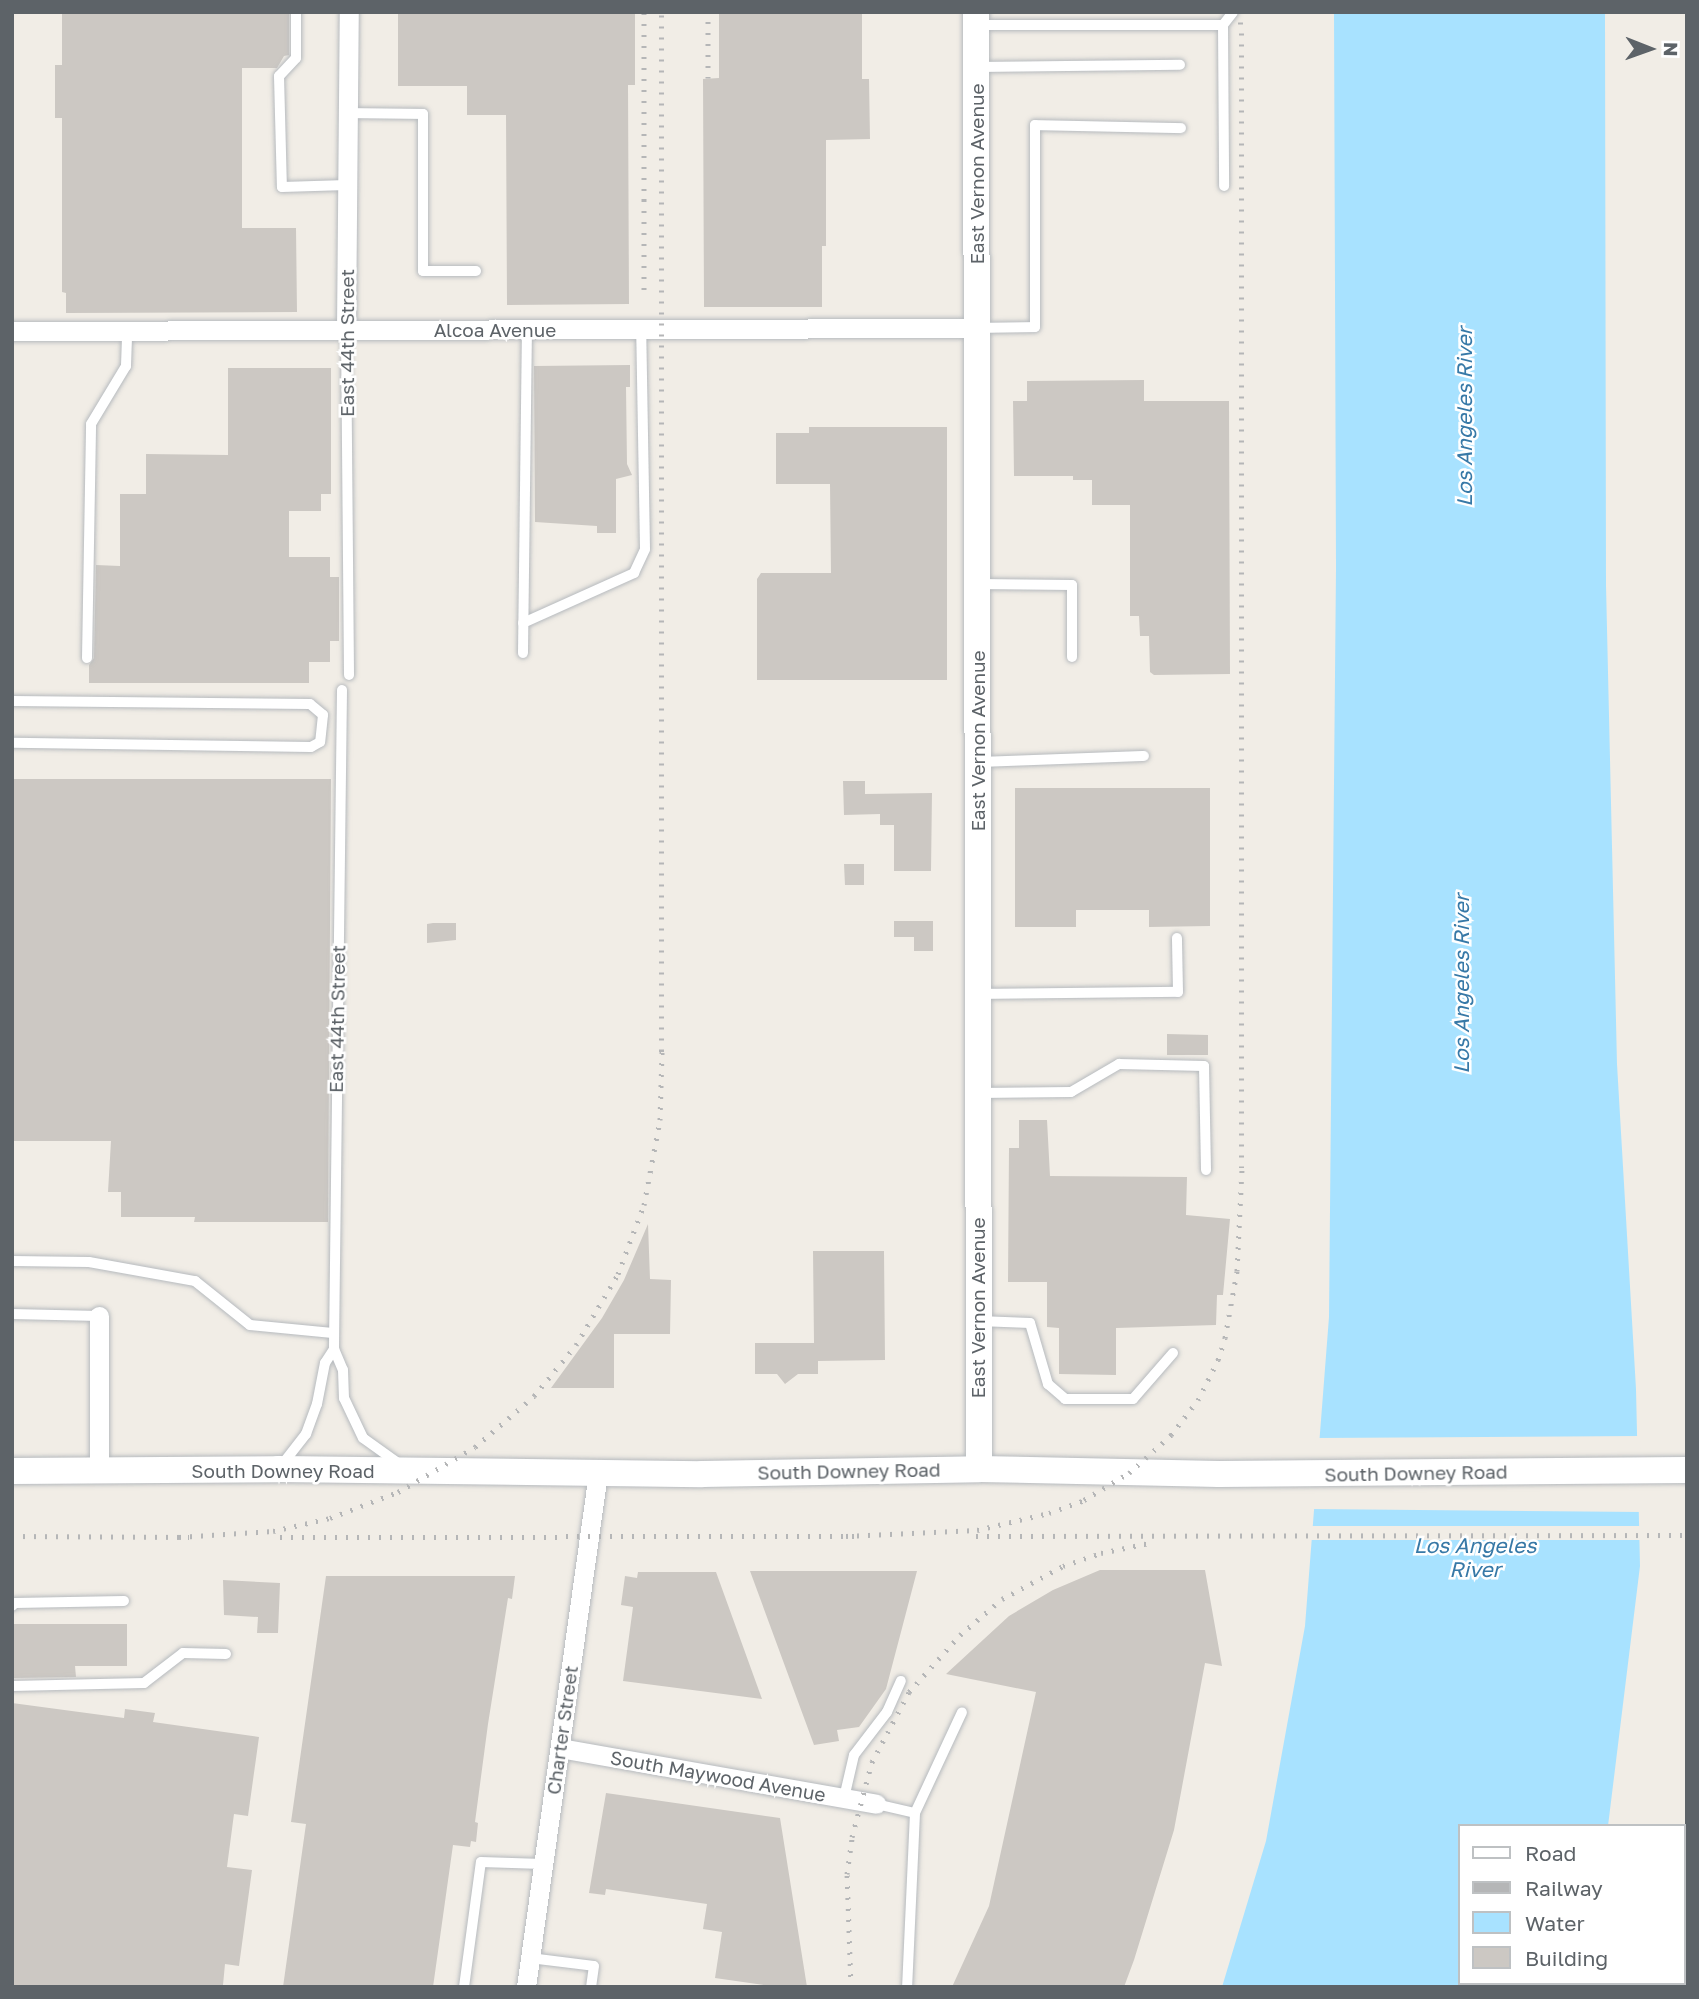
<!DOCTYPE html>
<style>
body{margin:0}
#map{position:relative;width:1699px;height:1999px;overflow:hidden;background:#f1ede6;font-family:"Golos Text",sans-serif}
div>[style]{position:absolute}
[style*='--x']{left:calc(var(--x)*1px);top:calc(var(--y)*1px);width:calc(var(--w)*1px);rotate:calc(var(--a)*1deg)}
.water>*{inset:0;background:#a8e2ff}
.pier>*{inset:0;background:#f1ede6}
.building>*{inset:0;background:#ccc8c3}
.roads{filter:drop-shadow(0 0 2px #b6babe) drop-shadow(0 0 2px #b6babe)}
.lane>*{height:10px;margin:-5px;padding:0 5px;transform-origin:5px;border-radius:5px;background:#fff}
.street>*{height:19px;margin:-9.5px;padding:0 9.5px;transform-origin:9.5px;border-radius:9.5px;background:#fff}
.secondary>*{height:26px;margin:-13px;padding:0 13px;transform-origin:13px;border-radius:13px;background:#fff}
.rail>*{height:5px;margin-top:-2.5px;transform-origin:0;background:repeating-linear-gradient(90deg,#b5b6b7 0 2px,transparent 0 11px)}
span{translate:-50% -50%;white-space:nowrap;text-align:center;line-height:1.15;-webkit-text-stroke:5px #fff;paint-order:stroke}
.street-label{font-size:19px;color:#5d6368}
.water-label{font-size:21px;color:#3779a7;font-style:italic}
.frame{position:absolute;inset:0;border:14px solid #5d6368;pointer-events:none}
.legend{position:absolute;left:1458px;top:1824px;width:228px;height:161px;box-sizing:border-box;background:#fff;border:2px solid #bec1c3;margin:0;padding:9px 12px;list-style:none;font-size:21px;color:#5d6368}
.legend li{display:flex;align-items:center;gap:14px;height:35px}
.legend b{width:35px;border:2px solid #bec1c3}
.north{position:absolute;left:1615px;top:14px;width:70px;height:70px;-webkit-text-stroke:5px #fff;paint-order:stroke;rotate:91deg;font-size:19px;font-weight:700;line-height:28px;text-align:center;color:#5d6368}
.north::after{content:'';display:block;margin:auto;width:24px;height:32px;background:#5d6368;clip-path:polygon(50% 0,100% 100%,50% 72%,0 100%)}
</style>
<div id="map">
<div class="water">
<i style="clip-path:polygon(1334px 12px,1605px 12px,1606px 585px,1617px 1064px,1636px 1389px,1640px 1566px,1608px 1826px,1459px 1826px,1459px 1983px,1567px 1983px,1566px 1987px,1222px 1987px,1266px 1841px,1305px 1626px,1329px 1317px,1336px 568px)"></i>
</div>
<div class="pier">
<i style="clip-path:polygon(1640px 1436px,1642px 1512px,1311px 1509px,1316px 1438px)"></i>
<i style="clip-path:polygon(1309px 1526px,1642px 1526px,1643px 1540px,1308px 1540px)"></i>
</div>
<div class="building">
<i style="clip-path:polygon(62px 12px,289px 12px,289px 55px,284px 56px,277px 68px,242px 68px,242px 228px,296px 228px,297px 312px,66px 313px,66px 293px,62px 292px,62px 118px,55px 118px,55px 65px,62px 65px)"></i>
<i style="clip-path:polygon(398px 12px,635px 12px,635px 85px,628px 85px,629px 304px,507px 305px,506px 115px,467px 115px,467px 86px,398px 86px)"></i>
<i style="clip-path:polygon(719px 12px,862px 12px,862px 79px,869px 79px,870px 139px,826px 140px,826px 246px,822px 246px,822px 307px,704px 307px,703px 79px,719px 78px)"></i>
<i style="clip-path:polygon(630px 365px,630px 387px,626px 387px,627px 464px,632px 475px,616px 479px,616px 533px,597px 533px,597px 526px,535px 522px,534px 366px)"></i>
<i style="clip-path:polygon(228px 368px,331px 368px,331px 494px,321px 494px,321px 511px,289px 511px,289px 557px,330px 557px,330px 577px,339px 577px,339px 641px,330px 641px,330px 662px,309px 662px,309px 683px,89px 683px,89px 665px,94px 658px,96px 565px,120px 566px,120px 494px,146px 494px,146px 454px,228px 455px)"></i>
<i style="clip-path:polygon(1144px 380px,1144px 401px,1229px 401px,1230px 674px,1154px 675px,1150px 672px,1149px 636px,1140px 636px,1139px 616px,1130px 616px,1130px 505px,1092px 505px,1092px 480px,1073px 480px,1073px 476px,1014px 476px,1013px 401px,1027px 401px,1027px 381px)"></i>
<i style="clip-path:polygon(809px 427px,947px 427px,947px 680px,757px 680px,757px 579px,761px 573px,831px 573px,830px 484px,776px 484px,776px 433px,809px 433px)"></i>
<i style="clip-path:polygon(12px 779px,331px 779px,328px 1222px,194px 1222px,195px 1217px,121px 1217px,121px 1192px,108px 1192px,111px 1141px,12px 1141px)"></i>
<i style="clip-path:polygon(843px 781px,865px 781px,865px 794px,932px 793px,931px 871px,894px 871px,894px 825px,880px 825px,880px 814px,844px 815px)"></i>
<i style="clip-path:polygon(1015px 788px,1210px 788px,1210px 926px,1149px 927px,1149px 910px,1076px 910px,1076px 927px,1015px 927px)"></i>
<i style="clip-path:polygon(844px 864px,864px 864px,864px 885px,845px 885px)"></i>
<i style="clip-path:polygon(894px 921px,933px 921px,933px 951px,914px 951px,914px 937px,894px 937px)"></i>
<i style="clip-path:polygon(433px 923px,456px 923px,456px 940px,427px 943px,427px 924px)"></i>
<i style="clip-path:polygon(1167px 1034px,1208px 1035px,1208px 1055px,1167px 1055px)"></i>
<i style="clip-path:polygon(1019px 1120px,1047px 1120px,1050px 1176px,1187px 1177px,1186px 1215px,1230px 1219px,1223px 1295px,1217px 1295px,1216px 1325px,1116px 1328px,1116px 1375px,1059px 1374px,1059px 1328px,1047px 1327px,1047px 1282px,1008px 1282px,1009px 1148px,1019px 1148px)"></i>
<i style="clip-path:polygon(648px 1224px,650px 1279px,671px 1280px,670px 1334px,614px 1334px,614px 1388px,551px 1388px,602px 1318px,624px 1280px)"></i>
<i style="clip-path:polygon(813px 1251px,884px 1251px,885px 1360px,818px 1361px,818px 1374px,798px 1374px,785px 1384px,777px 1374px,755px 1374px,755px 1343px,814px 1343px)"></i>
<i style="clip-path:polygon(1100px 1570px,1205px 1570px,1222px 1666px,1205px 1663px,1174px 1830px,1134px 1960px,1124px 1987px,952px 1987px,989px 1906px,1036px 1692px,946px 1674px,1009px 1616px,1053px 1590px)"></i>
<i style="clip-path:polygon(750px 1571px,917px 1571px,886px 1689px,859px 1727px,837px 1730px,839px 1741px,814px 1745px)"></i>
<i style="clip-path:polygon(638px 1572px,716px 1572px,762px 1699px,623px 1681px,633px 1607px,621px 1605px,625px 1576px,637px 1578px)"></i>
<i style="clip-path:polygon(326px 1576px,515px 1576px,512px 1599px,508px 1598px,488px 1724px,475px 1822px,478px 1823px,476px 1842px,471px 1841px,470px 1847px,453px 1845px,433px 1987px,283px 1987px,306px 1824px,291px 1822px)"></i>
<i style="clip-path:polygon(223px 1580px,280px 1583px,278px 1633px,257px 1633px,258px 1617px,224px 1615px)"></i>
<i style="clip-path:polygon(13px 1624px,127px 1624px,127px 1666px,75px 1666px,76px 1677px,14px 1678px)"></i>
<i style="clip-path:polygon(12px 1703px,124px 1718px,125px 1709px,155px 1713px,153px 1722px,259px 1737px,248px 1816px,234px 1814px,227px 1867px,252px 1870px,239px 1966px,225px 1964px,223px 1985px,12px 1987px)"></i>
<i style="clip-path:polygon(606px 1793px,780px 1818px,807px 1987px,777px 1987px,715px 1978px,722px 1932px,703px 1929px,707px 1904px,606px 1889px,605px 1895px,589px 1893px)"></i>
</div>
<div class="roads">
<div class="lane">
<i style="--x:296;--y:12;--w:46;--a:90"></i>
<i style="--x:296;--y:58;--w:25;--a:133"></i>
<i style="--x:279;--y:76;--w:111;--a:88.5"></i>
<i style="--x:282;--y:187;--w:65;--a:-1.8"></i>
<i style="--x:977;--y:25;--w:246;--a:0"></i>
<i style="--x:1223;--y:25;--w:161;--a:89.6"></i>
<i style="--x:1223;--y:25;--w:16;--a:-52"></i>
<i style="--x:977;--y:67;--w:203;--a:-0.6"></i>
<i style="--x:348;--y:113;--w:75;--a:0.8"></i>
<i style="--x:423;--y:114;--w:157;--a:90"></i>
<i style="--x:423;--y:271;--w:53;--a:0"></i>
<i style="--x:978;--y:328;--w:57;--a:-1"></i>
<i style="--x:1035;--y:327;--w:202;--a:-90"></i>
<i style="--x:1035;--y:125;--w:146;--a:1.2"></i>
<i style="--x:346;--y:330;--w:345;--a:89.5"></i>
<i style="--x:978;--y:584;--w:94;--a:0.6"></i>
<i style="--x:1072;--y:585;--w:72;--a:90"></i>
<i style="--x:523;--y:623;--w:122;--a:-24.2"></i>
<i style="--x:634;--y:573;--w:26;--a:-65"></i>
<i style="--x:645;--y:549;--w:220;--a:-91"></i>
<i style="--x:523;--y:653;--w:323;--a:-89.3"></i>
<i style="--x:87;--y:658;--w:234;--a:-89"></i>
<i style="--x:91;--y:424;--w:68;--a:-58.9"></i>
<i style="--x:126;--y:366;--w:36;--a:-88"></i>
<i style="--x:342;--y:690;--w:659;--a:90.7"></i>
<i style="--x:334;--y:1349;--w:23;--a:67"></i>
<i style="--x:343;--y:1370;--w:28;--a:88"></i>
<i style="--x:344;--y:1398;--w:44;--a:64.6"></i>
<i style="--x:363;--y:1438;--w:43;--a:35.5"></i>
<i style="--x:12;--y:701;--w:298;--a:0.6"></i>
<i style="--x:310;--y:704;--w:17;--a:40"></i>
<i style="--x:323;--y:715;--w:27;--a:96"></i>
<i style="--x:320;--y:742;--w:10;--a:151"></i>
<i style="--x:311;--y:747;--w:299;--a:-179.2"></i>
<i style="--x:978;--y:762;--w:166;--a:-2.1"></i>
<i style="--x:978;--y:994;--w:200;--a:-0.6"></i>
<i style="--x:1178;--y:992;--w:54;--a:-91.1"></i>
<i style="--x:978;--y:1093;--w:93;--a:-0.6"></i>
<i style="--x:1071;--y:1092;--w:56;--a:-30.3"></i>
<i style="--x:1119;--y:1064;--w:85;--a:1.3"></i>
<i style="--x:1204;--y:1066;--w:104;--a:88.9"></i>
<i style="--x:12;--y:1261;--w:77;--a:0.7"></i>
<i style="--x:89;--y:1262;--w:108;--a:10.2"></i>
<i style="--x:195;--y:1281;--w:70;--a:38.7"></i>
<i style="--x:250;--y:1325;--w:83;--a:5.5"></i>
<i style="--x:12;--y:1314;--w:87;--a:1.3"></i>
<i style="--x:979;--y:1321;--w:51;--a:2.2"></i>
<i style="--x:1030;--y:1323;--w:64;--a:73.6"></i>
<i style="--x:1048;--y:1384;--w:23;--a:41"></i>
<i style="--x:1065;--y:1399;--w:68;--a:0"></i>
<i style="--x:1133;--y:1399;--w:61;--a:-49"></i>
<i style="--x:281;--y:1466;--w:41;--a:-52"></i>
<i style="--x:306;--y:1434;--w:32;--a:-70"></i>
<i style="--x:317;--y:1404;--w:42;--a:-79"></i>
<i style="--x:325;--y:1363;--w:17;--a:-57"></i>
<i style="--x:12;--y:1606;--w:4;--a:-45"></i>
<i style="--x:15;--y:1603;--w:109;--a:-1.1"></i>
<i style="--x:12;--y:1686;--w:132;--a:-1.3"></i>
<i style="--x:144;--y:1683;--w:49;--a:-37.6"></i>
<i style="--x:183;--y:1653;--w:43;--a:1.3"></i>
<i style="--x:844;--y:1798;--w:44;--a:-76.9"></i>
<i style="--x:854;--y:1755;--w:54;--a:-52.5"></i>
<i style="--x:887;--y:1712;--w:34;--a:-66"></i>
<i style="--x:876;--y:1804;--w:40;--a:13"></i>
<i style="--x:915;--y:1813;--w:174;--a:92.6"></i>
<i style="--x:915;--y:1813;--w:111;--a:-65"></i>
<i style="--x:530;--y:1958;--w:64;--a:7.1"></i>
<i style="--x:594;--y:1966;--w:21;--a:98"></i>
<i style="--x:464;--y:1987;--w:126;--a:-82.3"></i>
<i style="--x:481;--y:1862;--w:62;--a:1.8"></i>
</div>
<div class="street">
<i style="--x:346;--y:330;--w:318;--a:-89.5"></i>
<i style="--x:12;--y:331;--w:965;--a:-0.18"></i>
<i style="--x:99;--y:1316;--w:156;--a:90"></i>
<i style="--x:560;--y:1748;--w:321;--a:10"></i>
<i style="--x:526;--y:1987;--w:519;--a:-82.03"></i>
</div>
<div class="secondary">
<i style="--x:976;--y:12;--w:1457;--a:89.88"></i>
<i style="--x:12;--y:1471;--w:266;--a:-0.4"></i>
<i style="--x:278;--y:1469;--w:424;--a:0.7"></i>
<i style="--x:702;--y:1474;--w:277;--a:-1"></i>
<i style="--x:979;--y:1469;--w:240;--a:1.2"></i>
<i style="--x:1219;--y:1474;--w:468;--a:-0.5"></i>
</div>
</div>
<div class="rail">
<i style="--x:644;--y:12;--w:281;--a:90"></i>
<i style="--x:708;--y:78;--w:66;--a:-90"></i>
<i style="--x:12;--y:1536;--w:177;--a:0.3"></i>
<i style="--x:846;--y:1536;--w:131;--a:-2.6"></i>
<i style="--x:977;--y:1530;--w:74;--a:-13.3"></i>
<i style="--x:1049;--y:1513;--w:37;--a:-20"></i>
<i style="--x:1084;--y:1500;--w:52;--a:-31"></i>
<i style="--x:1129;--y:1473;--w:57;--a:-42.1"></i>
<i style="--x:1171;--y:1435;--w:44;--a:-52.4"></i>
<i style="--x:1198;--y:1400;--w:45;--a:-63.4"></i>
<i style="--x:1218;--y:1360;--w:23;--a:-72"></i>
<i style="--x:1225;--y:1338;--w:68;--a:-79.8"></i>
<i style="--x:1237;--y:1271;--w:103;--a:-87.2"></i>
<i style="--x:1242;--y:1168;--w:1156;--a:-90.05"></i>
<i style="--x:976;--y:1536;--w:711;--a:-0.08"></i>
<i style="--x:179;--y:1537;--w:94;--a:-3.7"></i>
<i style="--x:273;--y:1531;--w:58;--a:-12.8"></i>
<i style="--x:330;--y:1518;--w:73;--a:-20.9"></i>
<i style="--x:398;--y:1492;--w:89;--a:-30.3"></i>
<i style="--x:475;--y:1447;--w:78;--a:-40.8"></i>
<i style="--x:534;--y:1396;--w:66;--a:-50.5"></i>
<i style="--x:576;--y:1345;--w:82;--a:-59.4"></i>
<i style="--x:618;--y:1274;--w:74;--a:-69.4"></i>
<i style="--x:644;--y:1205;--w:86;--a:-79.3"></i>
<i style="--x:660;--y:1120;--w:69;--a:-88.3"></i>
<i style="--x:662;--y:1051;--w:1039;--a:-90"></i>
<i style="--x:280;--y:1537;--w:574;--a:-0.1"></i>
<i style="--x:1683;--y:1854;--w:8;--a:-60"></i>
<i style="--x:851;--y:1987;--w:113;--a:-92"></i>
<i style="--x:847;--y:1874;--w:37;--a:-82"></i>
<i style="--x:852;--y:1837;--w:78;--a:-75.1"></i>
<i style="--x:872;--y:1762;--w:79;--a:-62.1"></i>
<i style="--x:909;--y:1692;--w:76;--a:-48.2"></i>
<i style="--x:960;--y:1635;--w:55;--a:-40.6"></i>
<i style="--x:1002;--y:1599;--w:69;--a:-28.4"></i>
<i style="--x:1063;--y:1566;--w:40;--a:-18.9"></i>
<i style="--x:1101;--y:1553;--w:49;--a:-11.8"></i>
<i style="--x:1635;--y:1987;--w:4;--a:-63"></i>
</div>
<div class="street-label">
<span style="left:977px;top:174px;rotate:-90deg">East Vernon Avenue</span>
<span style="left:495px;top:330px">Alcoa Avenue</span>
<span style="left:347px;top:343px;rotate:-90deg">East 44th Street</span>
<span style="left:978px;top:741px;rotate:-90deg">East Vernon Avenue</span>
<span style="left:337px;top:1019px;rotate:-89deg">East 44th Street</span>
<span style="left:978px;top:1308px;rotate:-90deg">East Vernon Avenue</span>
<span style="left:283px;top:1471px">South Downey Road</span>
<span style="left:849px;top:1471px;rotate:-1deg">South Downey Road</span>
<span style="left:1416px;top:1473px;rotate:-1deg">South Downey Road</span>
<span style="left:562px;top:1730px;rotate:-82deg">Charter Street</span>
<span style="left:718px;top:1776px;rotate:10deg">South Maywood Avenue</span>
</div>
<div class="water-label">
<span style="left:1464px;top:417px;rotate:-90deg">Los Angeles River</span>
<span style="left:1461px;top:984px;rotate:-90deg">Los Angeles River</span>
<span style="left:1475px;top:1557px">Los Angeles<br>River</span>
</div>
<div class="frame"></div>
<ul class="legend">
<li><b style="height:9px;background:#fff"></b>Road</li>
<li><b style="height:9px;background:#b5b6b7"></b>Railway</li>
<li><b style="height:19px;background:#a8e2ff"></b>Water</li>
<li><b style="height:19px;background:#ccc8c3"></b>Building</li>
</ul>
<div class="north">N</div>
</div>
